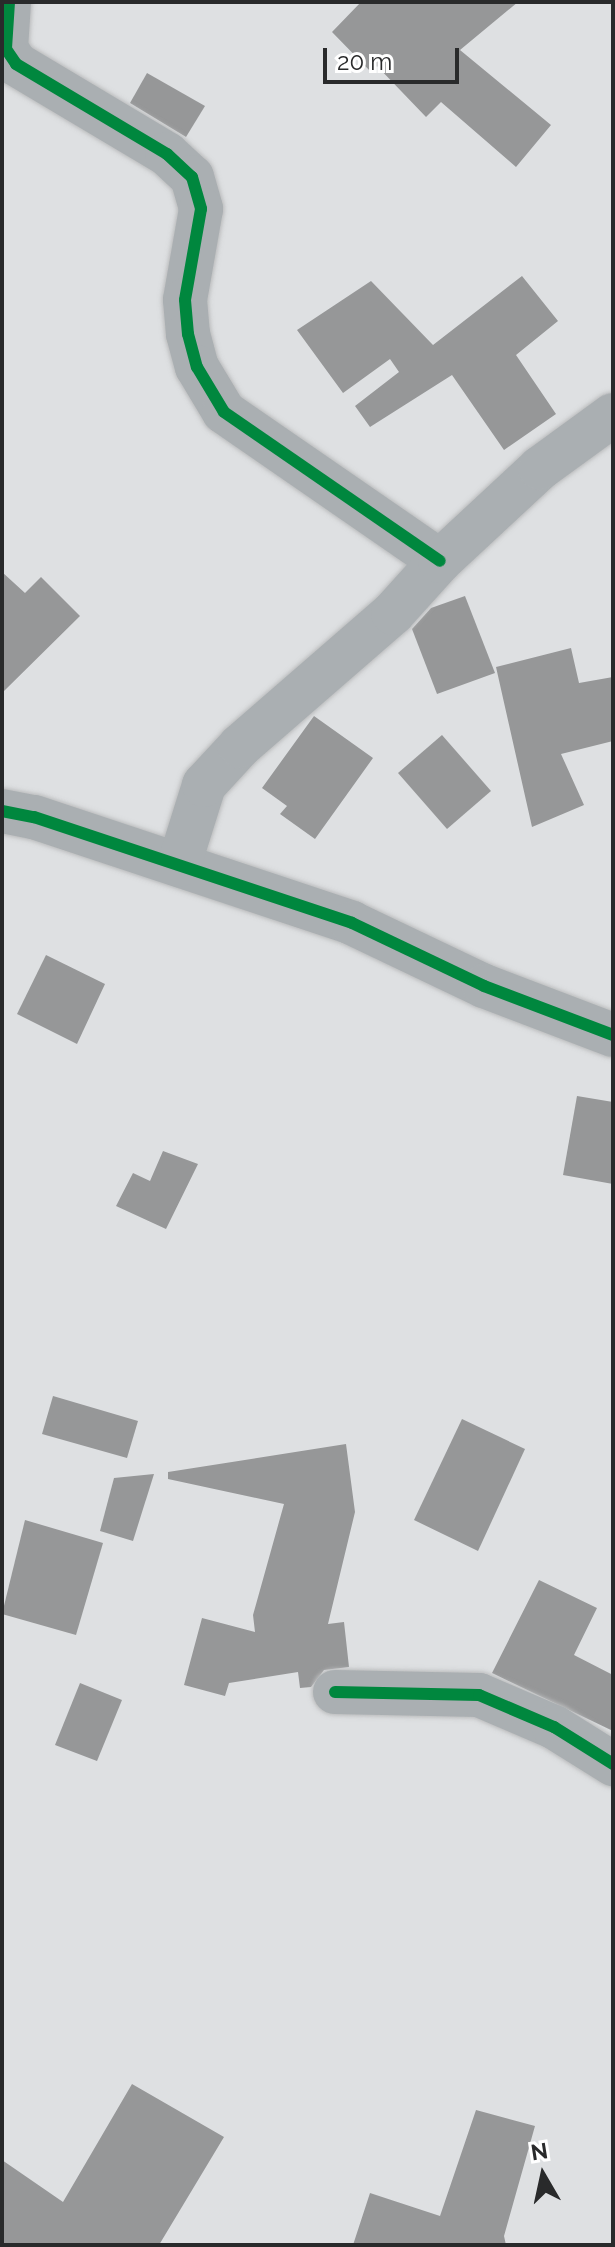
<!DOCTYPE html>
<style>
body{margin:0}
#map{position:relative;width:615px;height:2247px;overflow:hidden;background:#dee0e2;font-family:Raleway,sans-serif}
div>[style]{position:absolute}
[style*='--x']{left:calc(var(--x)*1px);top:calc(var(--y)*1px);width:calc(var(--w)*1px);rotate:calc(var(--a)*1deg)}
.building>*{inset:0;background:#969798}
.roads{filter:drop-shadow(0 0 2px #bbbcbd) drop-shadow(0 0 2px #bbbcbd)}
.minor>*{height:44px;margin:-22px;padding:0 22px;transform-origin:22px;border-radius:22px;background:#aaafb2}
.cycleway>*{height:12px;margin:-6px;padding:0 6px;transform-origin:6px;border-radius:6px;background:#00873e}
span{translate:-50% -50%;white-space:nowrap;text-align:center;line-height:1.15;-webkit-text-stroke:8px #fff;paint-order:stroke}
.frame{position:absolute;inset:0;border:4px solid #292a2b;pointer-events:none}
.north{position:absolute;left:503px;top:2135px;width:80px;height:80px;-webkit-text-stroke:6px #fff;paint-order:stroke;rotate:351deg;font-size:22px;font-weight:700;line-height:32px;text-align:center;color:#292a2b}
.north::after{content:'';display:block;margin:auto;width:28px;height:36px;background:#292a2b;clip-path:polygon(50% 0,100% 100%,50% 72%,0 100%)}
.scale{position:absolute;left:323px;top:48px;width:136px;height:36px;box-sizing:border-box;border:4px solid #292a2b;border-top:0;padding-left:10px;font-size:24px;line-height:28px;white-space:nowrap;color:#292a2b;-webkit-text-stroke:6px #fff;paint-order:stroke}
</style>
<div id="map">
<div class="building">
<i style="clip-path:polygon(361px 2px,518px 2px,460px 50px,551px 125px,516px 167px,441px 102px,426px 117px,377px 66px,371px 72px,332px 32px)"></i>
<i style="clip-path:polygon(147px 73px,205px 106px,186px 137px,130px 103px)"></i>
<i style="clip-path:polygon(522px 276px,558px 321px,516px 355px,556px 414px,504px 450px,452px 375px,370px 427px,355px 406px,399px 372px,390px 359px,343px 393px,297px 330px,371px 281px,433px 345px)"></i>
<i style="clip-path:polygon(2px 572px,25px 593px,41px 577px,80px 616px,2px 693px)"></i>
<i style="clip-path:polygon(465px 596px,495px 673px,437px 694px,412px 629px,431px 608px)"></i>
<i style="clip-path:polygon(571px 648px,579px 683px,613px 677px,613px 741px,561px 754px,584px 805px,532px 827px,496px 667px)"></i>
<i style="clip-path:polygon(314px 716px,373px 758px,315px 839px,280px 814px,287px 806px,262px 788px)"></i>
<i style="clip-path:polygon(442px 735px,491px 791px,447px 829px,398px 773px)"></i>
<i style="clip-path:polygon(46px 955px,105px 984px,77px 1044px,17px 1014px)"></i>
<i style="clip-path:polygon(577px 1096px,613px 1102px,613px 1184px,563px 1175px)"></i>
<i style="clip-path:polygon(163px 1151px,198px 1164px,166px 1229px,116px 1206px,133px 1173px,150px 1181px)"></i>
<i style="clip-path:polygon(53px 1396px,138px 1421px,127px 1458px,42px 1434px)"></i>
<i style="clip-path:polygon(462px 1419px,525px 1449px,478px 1551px,414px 1520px)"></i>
<i style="clip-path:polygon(346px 1444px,355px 1512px,328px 1624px,344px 1622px,349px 1667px,324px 1670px,311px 1687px,300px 1688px,298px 1672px,229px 1683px,225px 1696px,184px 1685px,202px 1618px,255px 1632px,253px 1615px,284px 1504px,168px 1479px,168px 1472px)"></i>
<i style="clip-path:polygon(154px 1474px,133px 1541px,100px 1531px,114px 1478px)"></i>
<i style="clip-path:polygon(25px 1520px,103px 1543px,76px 1635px,2px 1614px)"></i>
<i style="clip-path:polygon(539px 1580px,597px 1608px,574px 1655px,613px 1675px,613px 1731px,492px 1673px)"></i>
<i style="clip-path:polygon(80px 1683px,122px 1700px,97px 1761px,55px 1745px)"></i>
<i style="clip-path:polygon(132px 2084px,224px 2137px,159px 2245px,2px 2245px,2px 2160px,63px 2202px)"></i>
<i style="clip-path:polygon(476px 2110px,535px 2126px,504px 2236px,506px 2245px,353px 2245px,370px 2193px,440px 2216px)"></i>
</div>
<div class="roads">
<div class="minor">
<i style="--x:9;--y:2;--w:47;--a:93.7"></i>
<i style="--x:6;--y:49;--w:18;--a:56"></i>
<i style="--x:16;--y:64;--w:176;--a:30.8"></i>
<i style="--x:167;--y:154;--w:34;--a:43"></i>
<i style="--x:192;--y:177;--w:33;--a:74"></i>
<i style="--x:201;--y:209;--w:92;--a:100"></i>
<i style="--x:185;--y:300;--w:34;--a:85"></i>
<i style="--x:188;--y:334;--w:34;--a:75"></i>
<i style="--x:197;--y:367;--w:52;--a:59"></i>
<i style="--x:224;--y:412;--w:262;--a:34.6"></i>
<i style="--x:2;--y:811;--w:33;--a:11"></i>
<i style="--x:34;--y:817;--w:335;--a:18.4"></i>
<i style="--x:352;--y:923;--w:146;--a:25.5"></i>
<i style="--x:484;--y:986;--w:138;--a:20.8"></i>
<i style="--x:179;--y:865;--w:84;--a:-72.6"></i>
<i style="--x:204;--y:785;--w:53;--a:-47.3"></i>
<i style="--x:240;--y:746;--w:203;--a:-41"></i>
<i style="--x:393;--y:613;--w:70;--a:-47.9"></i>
<i style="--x:440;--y:561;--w:137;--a:-42.9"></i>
<i style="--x:540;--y:468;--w:90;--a:-36"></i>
<i style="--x:335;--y:1692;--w:144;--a:1.2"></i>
<i style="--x:479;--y:1695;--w:82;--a:23.1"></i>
<i style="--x:554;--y:1727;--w:70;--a:32.1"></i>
</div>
</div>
<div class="cycleway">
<i style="--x:9;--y:2;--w:47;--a:93.7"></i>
<i style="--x:6;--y:49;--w:18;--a:56"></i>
<i style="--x:16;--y:64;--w:176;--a:30.8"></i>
<i style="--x:167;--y:154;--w:34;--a:43"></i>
<i style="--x:192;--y:177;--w:33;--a:74"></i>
<i style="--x:201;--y:209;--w:92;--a:100"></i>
<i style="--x:185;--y:300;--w:34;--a:85"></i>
<i style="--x:188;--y:334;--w:34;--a:75"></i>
<i style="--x:197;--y:367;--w:52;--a:59"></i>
<i style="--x:224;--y:412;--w:262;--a:34.6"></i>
<i style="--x:2;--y:811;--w:33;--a:11"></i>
<i style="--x:34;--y:817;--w:335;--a:18.4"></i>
<i style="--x:352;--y:923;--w:146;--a:25.5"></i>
<i style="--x:484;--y:986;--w:138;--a:20.8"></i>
<i style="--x:335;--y:1692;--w:144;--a:1.2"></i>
<i style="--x:479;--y:1695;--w:82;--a:23.1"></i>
<i style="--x:554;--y:1727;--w:70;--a:32.1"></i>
</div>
<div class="frame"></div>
<div class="north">N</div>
<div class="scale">20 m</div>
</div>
